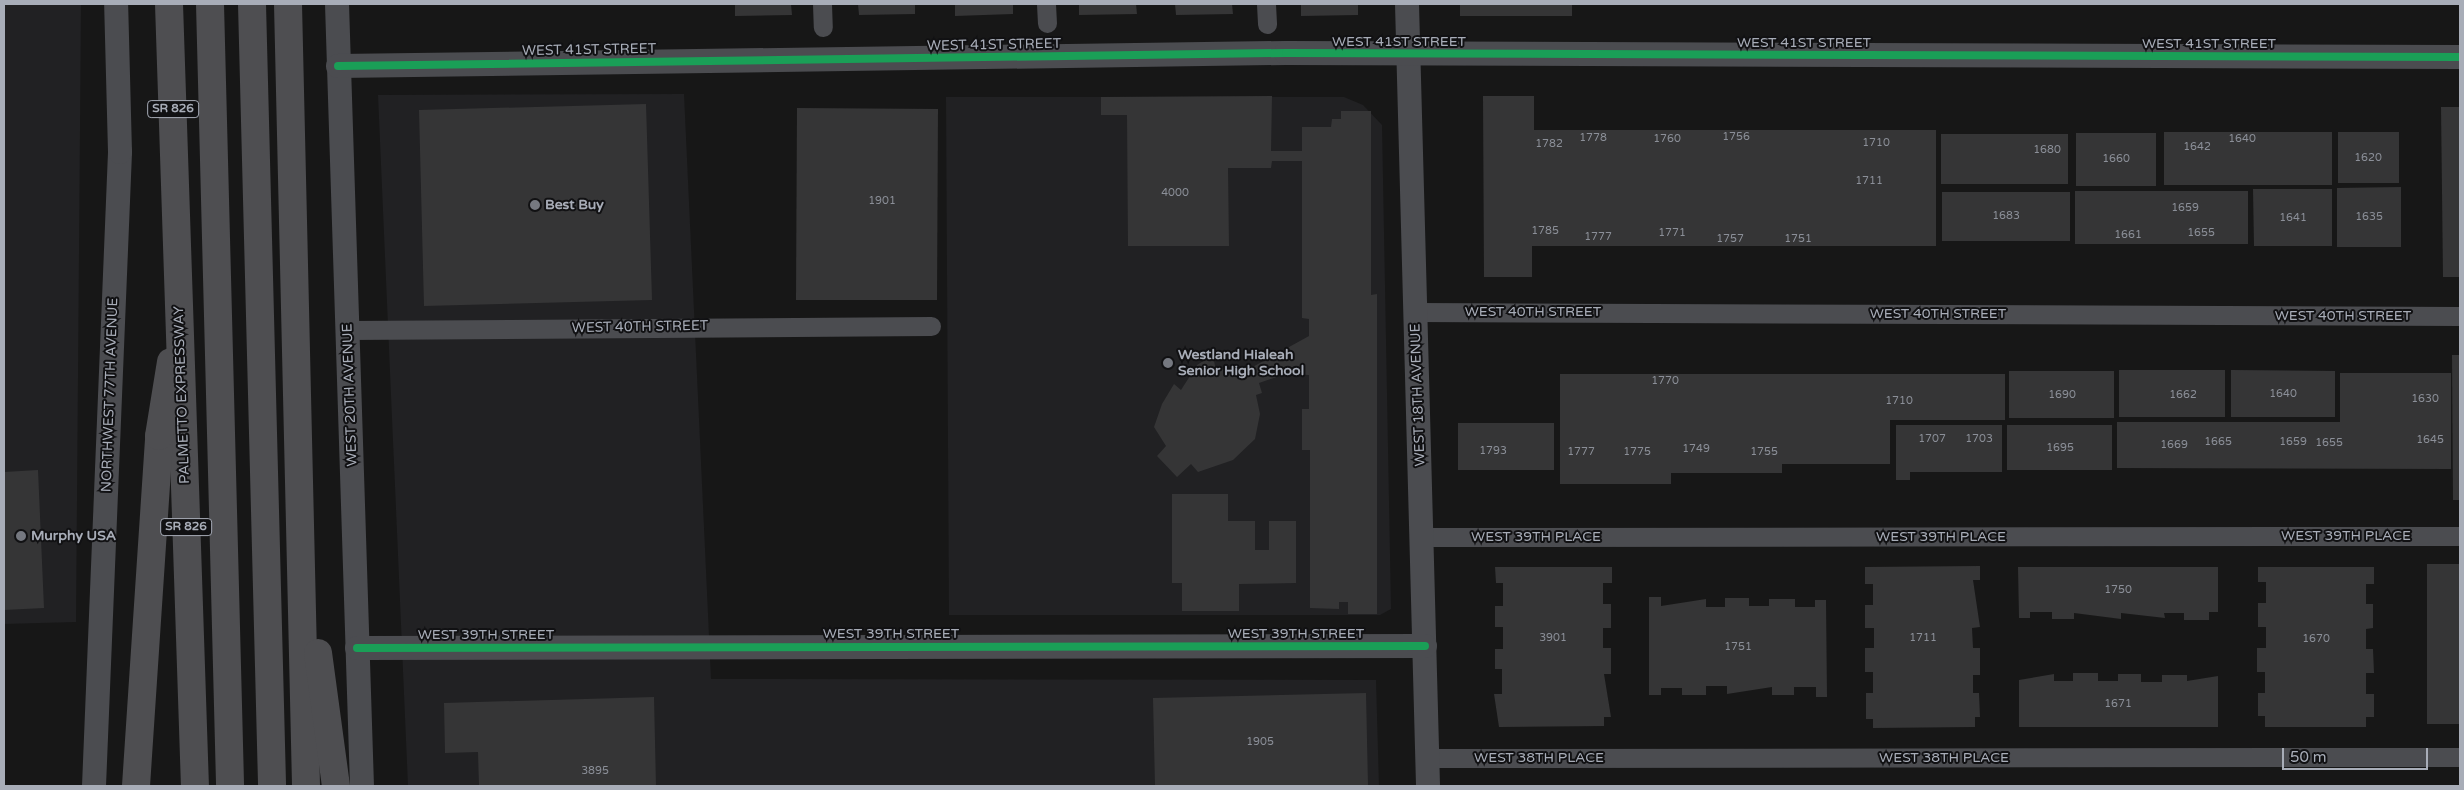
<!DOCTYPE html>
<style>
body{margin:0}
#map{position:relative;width:2464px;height:790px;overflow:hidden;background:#171717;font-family:"Varela Round",sans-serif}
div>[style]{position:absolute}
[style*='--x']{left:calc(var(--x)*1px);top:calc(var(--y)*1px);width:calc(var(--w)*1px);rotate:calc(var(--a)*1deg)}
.built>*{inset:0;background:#212123}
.building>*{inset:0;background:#353536}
.minor>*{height:19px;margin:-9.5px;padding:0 9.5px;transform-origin:9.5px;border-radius:9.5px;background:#4b4c50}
.tertiary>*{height:24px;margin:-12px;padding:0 12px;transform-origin:12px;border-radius:12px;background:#4b4c50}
.motorway>*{height:28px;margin:-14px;padding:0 14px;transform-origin:14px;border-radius:14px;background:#4e4e51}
.cycleway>*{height:8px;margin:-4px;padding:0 4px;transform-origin:4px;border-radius:4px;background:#1a9f57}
.dots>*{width:14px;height:14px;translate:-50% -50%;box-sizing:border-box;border:2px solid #111113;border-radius:50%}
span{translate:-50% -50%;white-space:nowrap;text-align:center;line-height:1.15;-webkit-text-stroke:4px #111113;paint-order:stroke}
.number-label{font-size:11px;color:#8b8f98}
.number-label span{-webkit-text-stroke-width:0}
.shield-label span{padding:1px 4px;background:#111113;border:1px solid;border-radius:4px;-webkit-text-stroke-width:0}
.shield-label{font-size:12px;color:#a8adb8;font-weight:700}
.street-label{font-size:14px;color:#a8adb8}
.poi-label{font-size:14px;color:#a8adb8;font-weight:700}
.left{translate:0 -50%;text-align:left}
.frame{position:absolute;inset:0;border:5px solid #a8adb8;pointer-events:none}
.scale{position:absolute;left:2282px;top:748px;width:146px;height:22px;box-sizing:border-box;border:2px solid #a8adb8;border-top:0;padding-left:6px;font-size:15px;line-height:18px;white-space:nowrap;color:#a8adb8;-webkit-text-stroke:4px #111113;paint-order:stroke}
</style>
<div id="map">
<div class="built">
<i style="clip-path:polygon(4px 4px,81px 4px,76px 622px,4px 624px)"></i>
<i style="clip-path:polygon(684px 94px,711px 679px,1376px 680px,1379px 786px,408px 786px,378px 95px)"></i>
<i style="clip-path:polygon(946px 97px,1344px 97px,1363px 105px,1382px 125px,1391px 609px,1380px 615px,949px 615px)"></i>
</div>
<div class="building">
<i style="clip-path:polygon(735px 4px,791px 4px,792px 15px,735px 16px)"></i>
<i style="clip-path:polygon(858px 4px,915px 4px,915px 14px,859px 15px)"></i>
<i style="clip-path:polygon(955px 4px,1013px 4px,1013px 14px,955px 16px)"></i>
<i style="clip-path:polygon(1079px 4px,1136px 4px,1137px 14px,1079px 15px)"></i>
<i style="clip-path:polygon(1175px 4px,1232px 4px,1233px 14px,1176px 15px)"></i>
<i style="clip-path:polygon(1301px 4px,1358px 4px,1358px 15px,1301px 16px)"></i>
<i style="clip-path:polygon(1460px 4px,1572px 4px,1572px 16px,1460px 16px)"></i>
<i style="clip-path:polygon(1272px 96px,1271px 151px,1302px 151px,1302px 127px,1331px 127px,1332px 119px,1341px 119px,1341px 111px,1371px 111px,1371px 295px,1377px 294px,1377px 614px,1348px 614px,1348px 602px,1339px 602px,1339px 609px,1310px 608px,1310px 450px,1302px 450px,1302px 409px,1309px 409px,1309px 375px,1285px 374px,1259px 383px,1262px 393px,1256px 395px,1260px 414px,1255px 439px,1233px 460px,1198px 472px,1191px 464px,1177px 477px,1157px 456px,1166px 446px,1154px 427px,1162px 404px,1174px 384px,1181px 390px,1197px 365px,1213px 355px,1215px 366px,1238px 373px,1241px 366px,1249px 369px,1309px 336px,1309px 319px,1302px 318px,1302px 161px,1272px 161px,1271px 168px,1228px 168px,1229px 246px,1128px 246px,1127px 115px,1101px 115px,1101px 97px)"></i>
<i style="clip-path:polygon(1483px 96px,1534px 96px,1534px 130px,1936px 130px,1936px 246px,1532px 246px,1532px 277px,1484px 277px)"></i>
<i style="clip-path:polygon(646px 104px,652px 300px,424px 306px,419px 110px)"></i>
<i style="clip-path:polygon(2441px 107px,2460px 107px,2460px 277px,2443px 277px)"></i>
<i style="clip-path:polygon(797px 108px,938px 109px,937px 300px,796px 300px)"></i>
<i style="clip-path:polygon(2164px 132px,2332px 132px,2332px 185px,2164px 185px)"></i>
<i style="clip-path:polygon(2338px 132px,2399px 132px,2399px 183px,2338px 183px)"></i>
<i style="clip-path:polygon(2076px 133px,2156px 133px,2156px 186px,2076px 186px)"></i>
<i style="clip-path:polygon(1941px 134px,2068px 134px,2068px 184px,1941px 184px)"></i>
<i style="clip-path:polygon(2401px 187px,2401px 247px,2337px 247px,2337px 188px)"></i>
<i style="clip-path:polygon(2253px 189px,2332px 189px,2332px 246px,2254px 246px)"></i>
<i style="clip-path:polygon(2075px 191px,2248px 191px,2248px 244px,2075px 244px)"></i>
<i style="clip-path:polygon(1942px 192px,2070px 192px,2070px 241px,1942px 241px)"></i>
<i style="clip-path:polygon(2452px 355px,2460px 355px,2460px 500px,2453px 500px)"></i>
<i style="clip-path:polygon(2119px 370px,2225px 370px,2225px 417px,2119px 417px)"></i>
<i style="clip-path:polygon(2231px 370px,2335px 371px,2335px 417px,2231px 417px)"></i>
<i style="clip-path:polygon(2009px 371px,2114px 371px,2114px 418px,2009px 418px)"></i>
<i style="clip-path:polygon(2340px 373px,2451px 373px,2451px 469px,2117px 468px,2117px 422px,2340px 422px)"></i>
<i style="clip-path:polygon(1560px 374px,2005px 374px,2005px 420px,1890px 420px,1890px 464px,1782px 464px,1782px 473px,1671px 473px,1671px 484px,1560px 484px)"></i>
<i style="clip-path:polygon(1458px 423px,1554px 423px,1554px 470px,1458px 470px)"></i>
<i style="clip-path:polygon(1896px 425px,2002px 425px,2002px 472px,1910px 472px,1910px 480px,1896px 480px)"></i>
<i style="clip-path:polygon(2007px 425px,2112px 425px,2112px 470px,2007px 470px)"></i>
<i style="clip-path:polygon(38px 470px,44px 608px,4px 610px,4px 472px)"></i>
<i style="clip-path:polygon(1172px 494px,1228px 494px,1228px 521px,1255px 521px,1255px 550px,1269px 550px,1269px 521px,1296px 521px,1296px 583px,1239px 584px,1239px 611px,1182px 611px,1182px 583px,1172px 583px)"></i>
<i style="clip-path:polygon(2427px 564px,2460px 564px,2460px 724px,2427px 724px)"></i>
<i style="clip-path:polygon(1980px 566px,1980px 580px,1973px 580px,1980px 627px,1972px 628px,1973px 648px,1980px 648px,1980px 675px,1973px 675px,1973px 693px,1979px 693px,1980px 717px,1975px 717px,1975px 727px,1873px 728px,1873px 719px,1866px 719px,1866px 693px,1873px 693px,1873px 672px,1865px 672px,1865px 648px,1874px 648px,1874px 628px,1865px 628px,1865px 605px,1873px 605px,1873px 584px,1865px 584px,1865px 567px)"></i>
<i style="clip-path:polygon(1495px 567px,1612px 567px,1612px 583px,1603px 583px,1603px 604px,1611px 604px,1611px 628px,1603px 628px,1603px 648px,1611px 648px,1611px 674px,1604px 674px,1611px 717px,1604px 717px,1604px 726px,1499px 727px,1494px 694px,1502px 694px,1502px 669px,1495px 669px,1495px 649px,1503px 649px,1503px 627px,1495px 627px,1495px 606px,1503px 606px,1503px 583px,1496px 583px)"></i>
<i style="clip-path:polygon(2018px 567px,2218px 567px,2218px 612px,2209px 612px,2209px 620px,2184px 620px,2184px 613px,2164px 613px,2165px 618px,2121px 613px,2121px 619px,2074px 613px,2074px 619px,2052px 619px,2052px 612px,2030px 612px,2030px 618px,2019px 618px)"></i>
<i style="clip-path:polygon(2258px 567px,2374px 567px,2374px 584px,2366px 584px,2366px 604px,2373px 604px,2373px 628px,2366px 629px,2366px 649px,2373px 649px,2374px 673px,2366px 673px,2366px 694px,2374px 694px,2374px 717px,2366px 717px,2366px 727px,2265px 727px,2265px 716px,2258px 716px,2258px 693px,2265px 693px,2265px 672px,2257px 672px,2257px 648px,2266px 648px,2266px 627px,2258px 627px,2258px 603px,2266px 603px,2266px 582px,2258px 582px)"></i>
<i style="clip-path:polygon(1649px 597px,1661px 597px,1661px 606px,1706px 599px,1706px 607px,1725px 607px,1725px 598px,1749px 598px,1749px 606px,1769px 606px,1769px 599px,1795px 599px,1795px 607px,1815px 607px,1815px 600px,1826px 600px,1827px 697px,1816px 697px,1816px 687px,1794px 687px,1794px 695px,1772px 695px,1772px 687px,1727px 694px,1727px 686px,1706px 686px,1706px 695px,1682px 695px,1682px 688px,1661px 688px,1661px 695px,1649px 695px)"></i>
<i style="clip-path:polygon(2073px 673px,2098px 673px,2098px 681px,2118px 681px,2118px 674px,2141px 674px,2141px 682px,2162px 682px,2162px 675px,2187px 675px,2187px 681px,2218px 676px,2218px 727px,2019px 727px,2019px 680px,2054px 674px,2054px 681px,2073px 681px)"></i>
<i style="clip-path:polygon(1366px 693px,1368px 786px,1155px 786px,1153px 698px)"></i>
<i style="clip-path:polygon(654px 697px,656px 786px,479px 786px,478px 752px,445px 753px,444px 703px)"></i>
</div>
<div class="minor">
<i style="--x:822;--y:4;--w:23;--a:88"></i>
<i style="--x:1046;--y:4;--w:19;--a:87"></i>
<i style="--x:1266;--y:4;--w:20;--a:87"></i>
<i style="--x:1415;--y:312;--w:1045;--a:0.22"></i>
<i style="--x:348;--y:330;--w:583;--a:-0.39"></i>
<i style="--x:1422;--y:537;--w:1038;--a:-0.06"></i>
<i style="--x:1427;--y:758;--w:1033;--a:-0.06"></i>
</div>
<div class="tertiary">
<i style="--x:337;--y:4;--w:782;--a:88.17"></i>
<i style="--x:1407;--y:4;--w:782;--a:88.46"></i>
<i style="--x:338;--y:66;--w:948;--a:-0.79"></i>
<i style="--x:1286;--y:53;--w:1174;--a:0.2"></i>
<i style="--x:357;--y:648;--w:1068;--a:-0.11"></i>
<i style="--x:94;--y:786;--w:635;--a:-87.65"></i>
<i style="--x:120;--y:152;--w:148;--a:-91.5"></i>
</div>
<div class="motorway">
<i style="--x:169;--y:4;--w:782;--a:88.1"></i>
<i style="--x:210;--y:4;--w:782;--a:88.53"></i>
<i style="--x:252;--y:4;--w:782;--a:88.53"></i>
<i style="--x:288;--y:4;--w:782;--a:88.68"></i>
<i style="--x:318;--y:653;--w:134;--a:82.3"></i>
<i style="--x:136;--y:786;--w:351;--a:-86.2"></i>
<i style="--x:159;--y:436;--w:75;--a:-80.8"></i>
</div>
<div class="cycleway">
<i style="--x:338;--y:66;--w:948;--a:-0.79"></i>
<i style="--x:1286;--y:53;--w:1174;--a:0.2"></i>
<i style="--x:357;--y:648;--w:1068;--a:-0.11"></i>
</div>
<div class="dots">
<i style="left:535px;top:205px;background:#757880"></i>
<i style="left:1168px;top:363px;background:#757880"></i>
<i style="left:21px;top:536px;background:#757880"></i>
</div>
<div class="number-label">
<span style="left:1736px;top:137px">1756</span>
<span style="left:1593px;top:138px">1778</span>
<span style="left:1667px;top:139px">1760</span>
<span style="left:2242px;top:139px">1640</span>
<span style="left:1876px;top:143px">1710</span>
<span style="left:1549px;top:144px">1782</span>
<span style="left:2197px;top:147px">1642</span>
<span style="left:2047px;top:150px">1680</span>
<span style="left:2368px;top:158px">1620</span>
<span style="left:2116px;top:159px">1660</span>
<span style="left:1869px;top:181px">1711</span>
<span style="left:1175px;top:193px">4000</span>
<span style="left:882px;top:201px">1901</span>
<span style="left:2185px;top:208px">1659</span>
<span style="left:2006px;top:216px">1683</span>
<span style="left:2369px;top:217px">1635</span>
<span style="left:2293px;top:218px">1641</span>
<span style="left:1545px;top:231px">1785</span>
<span style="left:1672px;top:233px">1771</span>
<span style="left:2201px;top:233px">1655</span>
<span style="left:2128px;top:235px">1661</span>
<span style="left:1598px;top:237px">1777</span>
<span style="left:1730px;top:239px">1757</span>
<span style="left:1798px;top:239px">1751</span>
<span style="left:1665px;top:381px">1770</span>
<span style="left:2283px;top:394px">1640</span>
<span style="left:2062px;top:395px">1690</span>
<span style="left:2183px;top:395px">1662</span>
<span style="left:2425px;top:399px">1630</span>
<span style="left:1899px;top:401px">1710</span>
<span style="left:1932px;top:439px">1707</span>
<span style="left:1979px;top:439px">1703</span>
<span style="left:2430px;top:440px">1645</span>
<span style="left:2218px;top:442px">1665</span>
<span style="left:2293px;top:442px">1659</span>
<span style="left:2329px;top:443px">1655</span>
<span style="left:2174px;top:445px">1669</span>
<span style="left:2060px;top:448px">1695</span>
<span style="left:1696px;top:449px">1749</span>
<span style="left:1493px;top:451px">1793</span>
<span style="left:1581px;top:452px">1777</span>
<span style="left:1637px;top:452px">1775</span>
<span style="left:1764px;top:452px">1755</span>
<span style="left:2118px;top:590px">1750</span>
<span style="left:1553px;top:638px">3901</span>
<span style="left:1923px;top:638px">1711</span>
<span style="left:2316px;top:639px">1670</span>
<span style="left:1738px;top:647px">1751</span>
<span style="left:2118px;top:704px">1671</span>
<span style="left:1260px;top:742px">1905</span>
<span style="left:595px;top:771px">3895</span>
</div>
<div class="shield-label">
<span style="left:173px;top:109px">SR 826</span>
<span style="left:186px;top:527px">SR 826</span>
</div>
<div class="street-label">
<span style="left:1399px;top:42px">WEST 41ST STREET</span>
<span style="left:1804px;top:43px">WEST 41ST STREET</span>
<span style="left:2209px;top:44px">WEST 41ST STREET</span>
<span style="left:994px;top:45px;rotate:-1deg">WEST 41ST STREET</span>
<span style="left:589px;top:50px;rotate:-1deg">WEST 41ST STREET</span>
<span style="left:1533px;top:312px">WEST 40TH STREET</span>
<span style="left:1938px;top:314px">WEST 40TH STREET</span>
<span style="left:2343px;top:316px">WEST 40TH STREET</span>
<span style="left:640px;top:327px;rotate:-1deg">WEST 40TH STREET</span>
<span style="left:110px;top:395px;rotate:-88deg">NORTHWEST 77TH AVENUE</span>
<span style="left:182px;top:395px;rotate:-92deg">PALMETTO EXPRESSWAY</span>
<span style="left:350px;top:395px;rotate:-92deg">WEST 20TH AVENUE</span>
<span style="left:1418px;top:395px;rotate:-92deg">WEST 18TH AVENUE</span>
<span style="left:2346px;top:536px">WEST 39TH PLACE</span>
<span style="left:1536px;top:537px">WEST 39TH PLACE</span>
<span style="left:1941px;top:537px">WEST 39TH PLACE</span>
<span style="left:891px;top:634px">WEST 39TH STREET</span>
<span style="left:1296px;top:634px">WEST 39TH STREET</span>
<span style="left:486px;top:635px">WEST 39TH STREET</span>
<span style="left:1539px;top:758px">WEST 38TH PLACE</span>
<span style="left:1944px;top:758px">WEST 38TH PLACE</span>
</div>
<div class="poi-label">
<span class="left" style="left:545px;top:205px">Best Buy</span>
<span class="left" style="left:1178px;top:363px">Westland Hialeah<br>Senior High School</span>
<span class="left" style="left:31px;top:536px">Murphy USA</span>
</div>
<div class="frame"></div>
<div class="scale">50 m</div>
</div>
